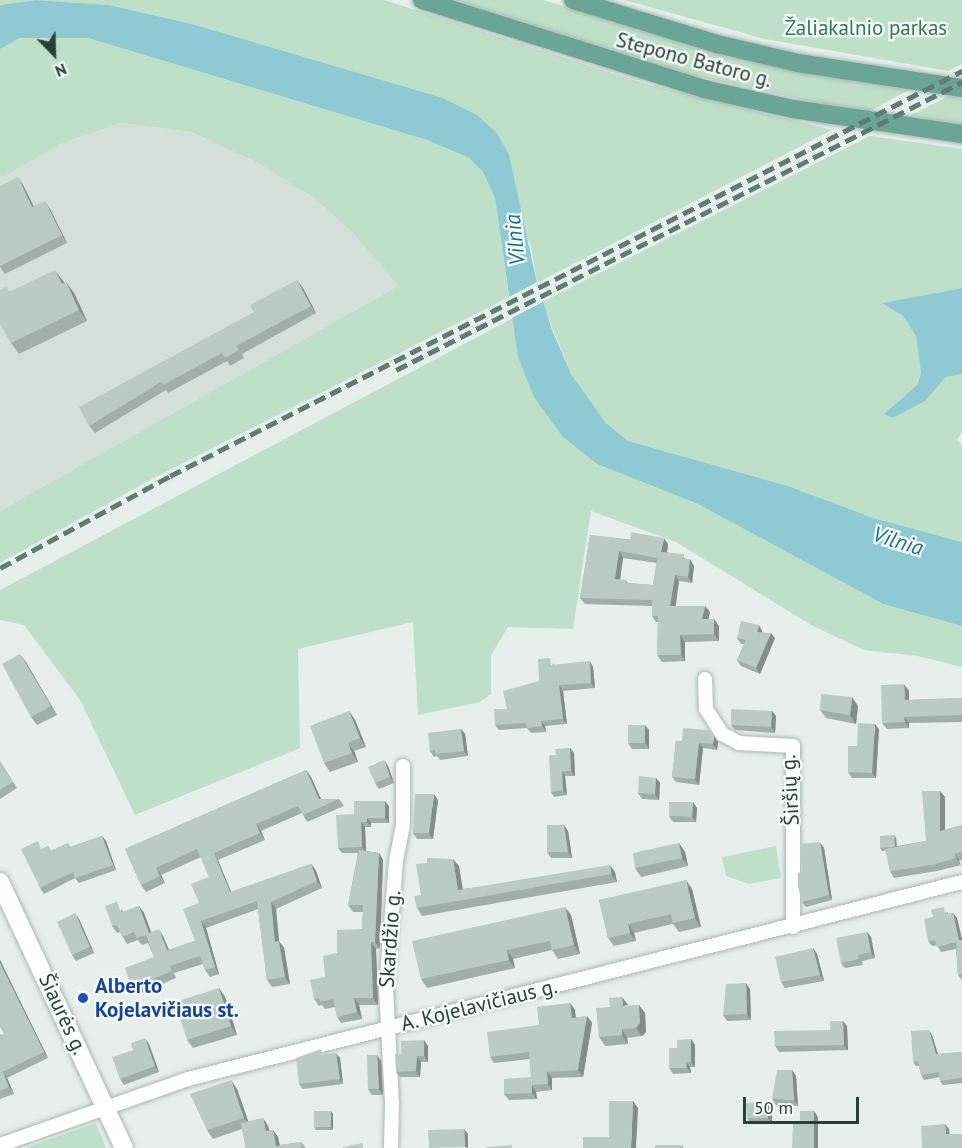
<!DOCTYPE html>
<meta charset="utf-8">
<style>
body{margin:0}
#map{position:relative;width:962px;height:1148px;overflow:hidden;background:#e6efeb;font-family:"PT Sans",sans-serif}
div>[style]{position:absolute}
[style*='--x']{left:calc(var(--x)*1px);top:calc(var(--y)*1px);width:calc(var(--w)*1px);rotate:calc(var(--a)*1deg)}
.built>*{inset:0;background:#d4dfda}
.green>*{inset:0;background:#bfe0c8}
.water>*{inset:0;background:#8ec9d4}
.pier>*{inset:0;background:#e6efeb}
.roads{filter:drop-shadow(0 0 2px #a8b8b2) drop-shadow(0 0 2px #a8b8b2)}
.minor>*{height:14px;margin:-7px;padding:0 7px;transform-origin:7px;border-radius:7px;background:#fff}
.secondary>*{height:18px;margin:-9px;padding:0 9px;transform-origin:9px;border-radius:9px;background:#fff}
.primary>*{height:18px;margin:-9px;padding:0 9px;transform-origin:9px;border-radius:9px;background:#6aa596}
.rail>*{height:4.5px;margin-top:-2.25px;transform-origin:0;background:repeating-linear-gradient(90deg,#5f7d75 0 12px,transparent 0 18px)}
.wall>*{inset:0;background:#a1aea9}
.shaded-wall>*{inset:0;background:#838d89}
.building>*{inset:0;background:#bbcac4}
.dots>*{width:16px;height:16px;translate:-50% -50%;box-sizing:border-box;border:3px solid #f7fbf9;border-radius:50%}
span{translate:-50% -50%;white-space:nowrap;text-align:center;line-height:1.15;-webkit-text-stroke:4.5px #f7fbf9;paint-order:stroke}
.park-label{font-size:21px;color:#2d7a4b}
.street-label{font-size:21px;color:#24423a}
.transit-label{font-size:21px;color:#164399;font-weight:700}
.left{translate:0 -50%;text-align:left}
.water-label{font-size:22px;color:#1c6f80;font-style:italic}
.north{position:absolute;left:24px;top:24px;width:60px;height:60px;-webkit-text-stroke:4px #f7fbf9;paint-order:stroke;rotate:157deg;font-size:16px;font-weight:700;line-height:24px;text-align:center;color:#24423a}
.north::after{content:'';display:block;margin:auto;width:21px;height:27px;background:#24423a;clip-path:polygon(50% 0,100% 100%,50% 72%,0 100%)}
.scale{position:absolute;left:743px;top:1097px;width:116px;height:27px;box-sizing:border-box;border:3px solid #24423a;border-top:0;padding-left:8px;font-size:18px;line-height:21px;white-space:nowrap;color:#24423a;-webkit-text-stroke:4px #f7fbf9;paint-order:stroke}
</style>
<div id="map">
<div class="built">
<i style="clip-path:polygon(121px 123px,191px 132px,258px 163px,314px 198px,352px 232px,398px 286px,0 511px,0 179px,60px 144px)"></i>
</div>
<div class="green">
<i style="clip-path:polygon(0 0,384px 0,646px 84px,832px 130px,537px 283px,531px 246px,477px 115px,443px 98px,192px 24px,109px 5px,36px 0,0 5px)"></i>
<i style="clip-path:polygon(455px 0,543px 0,710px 50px,909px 90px,868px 112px,819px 103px,688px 74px)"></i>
<i style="clip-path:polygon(624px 0,962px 0,962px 64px,948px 71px,765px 39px)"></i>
<i style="clip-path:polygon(43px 36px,88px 38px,427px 140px,469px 158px,483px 172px,495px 198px,509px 297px,152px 479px,0 563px,0 511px,398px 286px,352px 232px,314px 198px,258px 163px,191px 132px,121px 123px,60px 144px,0 179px,0 49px,20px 38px)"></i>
<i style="clip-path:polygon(949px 96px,962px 96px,962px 124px,909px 116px)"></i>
<i style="clip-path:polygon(870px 136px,962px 149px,962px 288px,883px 303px,903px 316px,916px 336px,921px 373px,917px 385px,884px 414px,899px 415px,925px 401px,946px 377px,962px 374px,962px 432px,957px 440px,962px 445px,962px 542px,872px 518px,788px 486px,628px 441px,606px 423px,571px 374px,542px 302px)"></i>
<i style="clip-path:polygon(515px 317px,518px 357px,597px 464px,698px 504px,883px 604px,962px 626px,962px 667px,918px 656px,864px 650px,813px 626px,676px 542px,591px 511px,573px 629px,508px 627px,491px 655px,491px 694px,480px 702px,418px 715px,413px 622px,298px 649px,300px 748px,135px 815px,80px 700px,24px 625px,0 620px,0 590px)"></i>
<i style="clip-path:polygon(776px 846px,781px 878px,749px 884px,726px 876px,722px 857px)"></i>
<i style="clip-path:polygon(96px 1123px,106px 1148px,25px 1148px)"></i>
</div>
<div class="water">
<i style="clip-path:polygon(36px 0,109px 5px,192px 24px,443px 98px,477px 115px,497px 133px,509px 155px,537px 283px,552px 330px,571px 374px,606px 423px,628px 441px,788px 486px,873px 518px,962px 542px,962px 626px,883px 604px,698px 504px,597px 464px,562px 436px,534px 397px,518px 357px,495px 198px,483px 172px,469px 158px,427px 140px,88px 38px,20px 38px,0 49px,0 5px)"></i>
<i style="clip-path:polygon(962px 288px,962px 374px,946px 377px,925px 401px,899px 415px,892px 418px,884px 414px,917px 385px,921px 373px,916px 336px,903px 316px,882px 303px)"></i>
</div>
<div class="pier">
<i style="clip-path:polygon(539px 281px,545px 301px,512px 318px,507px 298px)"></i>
</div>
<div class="roads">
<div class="minor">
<i style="--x:705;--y:679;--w:30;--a:88"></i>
<i style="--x:706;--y:709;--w:30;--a:57"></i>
<i style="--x:722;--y:734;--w:19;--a:28"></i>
<i style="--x:739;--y:743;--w:54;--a:3.2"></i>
<i style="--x:793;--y:746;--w:181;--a:90"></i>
<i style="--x:0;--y:1145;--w:199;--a:-19.3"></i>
<i style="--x:188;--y:1079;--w:799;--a:-14.28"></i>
<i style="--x:391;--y:1148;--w:45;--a:-88.7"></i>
<i style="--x:392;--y:1103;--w:115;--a:-93"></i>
<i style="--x:386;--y:988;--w:127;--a:-85.5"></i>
<i style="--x:396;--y:861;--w:38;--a:-79"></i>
<i style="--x:403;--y:824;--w:58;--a:-90"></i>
</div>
<div class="secondary">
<i style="--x:0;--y:882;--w:293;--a:65"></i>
</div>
<div class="primary">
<i style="--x:422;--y:0;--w:296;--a:17.5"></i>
<i style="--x:704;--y:89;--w:91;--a:12.7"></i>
<i style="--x:793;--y:109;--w:171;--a:8.4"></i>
<i style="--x:573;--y:0;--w:151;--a:17"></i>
<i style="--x:717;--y:44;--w:83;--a:13.2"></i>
<i style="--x:798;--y:63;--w:166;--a:8.7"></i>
</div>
</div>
<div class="rail">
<i style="--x:396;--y:370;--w:635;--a:-26.97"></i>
<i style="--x:0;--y:568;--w:193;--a:-28.4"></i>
<i style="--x:170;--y:476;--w:890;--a:-27.08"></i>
</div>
<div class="wall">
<i style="clip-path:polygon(23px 185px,33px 206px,50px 209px,67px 243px,5px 274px,0 267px,0 186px)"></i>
<i style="clip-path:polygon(63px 281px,74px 293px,87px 321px,19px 354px,11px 343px,6px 287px,9px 292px)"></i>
<i style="clip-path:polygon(303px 288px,316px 313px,242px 354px,244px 358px,230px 366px,227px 361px,168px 393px,166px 390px,95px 433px,89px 426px)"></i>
<i style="clip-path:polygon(evenodd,590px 535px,668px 544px,667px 552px,687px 559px,694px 566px,692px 583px,679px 581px,675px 606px,710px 612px,708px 619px,719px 626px,719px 641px,685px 642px,685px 661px,662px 662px,657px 655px,658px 622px,656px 622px,652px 616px,652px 606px,585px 604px,580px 598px,590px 535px,623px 558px,657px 563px,653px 585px,628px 583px,626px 580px,620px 580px,623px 558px)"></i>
<i style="clip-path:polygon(762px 631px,762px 632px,775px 638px,760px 674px,741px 666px,737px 660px,744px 644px,741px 644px,737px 638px)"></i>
<i style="clip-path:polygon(20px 654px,57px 715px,37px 725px,31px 717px)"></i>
<i style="clip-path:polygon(554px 663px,554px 665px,593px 667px,595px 688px,563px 691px,567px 724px,545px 726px,546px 732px,531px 733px,527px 728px,499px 730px,495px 725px,507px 709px,539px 681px)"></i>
<i style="clip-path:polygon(909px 691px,909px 700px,962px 698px,962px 722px,909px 723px,909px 728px,887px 729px,882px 723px)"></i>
<i style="clip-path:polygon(858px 706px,856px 724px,826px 718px,820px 710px)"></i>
<i style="clip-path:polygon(349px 711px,355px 720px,366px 747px,354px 751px,358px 762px,330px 772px,324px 763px)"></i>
<i style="clip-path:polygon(772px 711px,776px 716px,775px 733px,735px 730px,731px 725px)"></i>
<i style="clip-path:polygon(461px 729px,465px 734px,468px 756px,440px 760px,437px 756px,434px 757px,430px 751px)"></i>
<i style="clip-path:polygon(879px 729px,876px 778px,852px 778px,848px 772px)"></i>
<i style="clip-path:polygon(649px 730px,649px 749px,632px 749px,628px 743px)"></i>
<i style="clip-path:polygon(676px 741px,718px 742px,717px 750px,703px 748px,699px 785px,676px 782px,672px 777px)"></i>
<i style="clip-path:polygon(570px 748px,574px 753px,575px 776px,565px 776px,567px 795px,554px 797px,551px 792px,556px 755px)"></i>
<i style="clip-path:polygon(0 761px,17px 788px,0 799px)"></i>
<i style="clip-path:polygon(388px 766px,394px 783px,379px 789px,375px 783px)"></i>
<i style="clip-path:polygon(306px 770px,311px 777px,321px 799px,339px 799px,344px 806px,307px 822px,302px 813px,261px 831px,265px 840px,218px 860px,231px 892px,311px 864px,316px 871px,322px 888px,276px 909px,279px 941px,284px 948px,290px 984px,272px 987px,267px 980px,258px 909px,206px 928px,219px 974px,210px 977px,205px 970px,203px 964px,174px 973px,176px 978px,137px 995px,132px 988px,154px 957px,148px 943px,142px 945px,138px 940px,127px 944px,120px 932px,117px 933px,112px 926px,122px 909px,123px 912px,139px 906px,144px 913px,151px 932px,163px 936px,169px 950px,195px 941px,199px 903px,209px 877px,201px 857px,161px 875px,165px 883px,146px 892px,141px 885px,125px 849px)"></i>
<i style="clip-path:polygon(656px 778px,660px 783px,659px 800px,642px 799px,638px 793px)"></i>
<i style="clip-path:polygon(940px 791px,945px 797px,945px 830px,962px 825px,962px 860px,959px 861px,961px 865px,937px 871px,894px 878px,890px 871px,886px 851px,882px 851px,880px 848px,896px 838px,897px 846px,926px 841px)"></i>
<i style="clip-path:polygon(438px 800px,433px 839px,417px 839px,413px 833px)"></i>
<i style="clip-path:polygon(693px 802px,697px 808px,696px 822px,673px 822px,669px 816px)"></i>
<i style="clip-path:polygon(389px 806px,389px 823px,371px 823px,371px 827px,365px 827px,366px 851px,379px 853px,383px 860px,380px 948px,376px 949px,378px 1005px,359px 1005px,362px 1019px,341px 1023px,337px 1017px,335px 1007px,325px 1009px,322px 1005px,319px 1006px,314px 999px,337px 953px,362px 929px,363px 912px,353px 912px,348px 905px,358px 853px,342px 853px,338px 848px,354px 814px)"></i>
<i style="clip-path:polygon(564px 825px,568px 831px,572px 858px,551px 858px,547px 852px)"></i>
<i style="clip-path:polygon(102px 836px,106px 841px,116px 870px,79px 883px,75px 878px,44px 894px,40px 888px,42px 849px,48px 846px,51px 851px,68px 843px,70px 847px)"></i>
<i style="clip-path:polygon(679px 843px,685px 852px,688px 866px,641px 877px,635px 868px)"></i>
<i style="clip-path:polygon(824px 848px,832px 900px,806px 907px,802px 902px,802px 872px)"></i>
<i style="clip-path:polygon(459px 866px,462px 889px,615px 872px,617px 882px,422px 916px,417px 908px,421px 895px)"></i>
<i style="clip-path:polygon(692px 889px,701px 927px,679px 932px,673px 924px,634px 933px,636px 941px,614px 946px,608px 938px,599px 900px)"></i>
<i style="clip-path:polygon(948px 912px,948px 914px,953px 913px,957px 918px,962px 940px,962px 980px,958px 975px,956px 949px,941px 952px,937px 945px,932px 946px,928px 941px,933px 917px)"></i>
<i style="clip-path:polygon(571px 915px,580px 954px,558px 959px,552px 950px,513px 959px,515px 968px,427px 988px,421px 979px)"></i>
<i style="clip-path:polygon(79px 919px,94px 953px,76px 961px,72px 955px)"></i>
<i style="clip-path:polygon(867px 932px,871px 937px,875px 958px,862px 961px,863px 965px,845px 968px,841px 963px)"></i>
<i style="clip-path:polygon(813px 948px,817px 954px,824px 981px,785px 988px,781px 982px)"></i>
<i style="clip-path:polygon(0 960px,48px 1058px,7px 1078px,14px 1094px,0 1099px,0 1035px,4px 1034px)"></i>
<i style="clip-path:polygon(219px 988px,225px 997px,237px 1035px,193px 1048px,187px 1040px)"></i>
<i style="clip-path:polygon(750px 989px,751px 1020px,727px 1021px,723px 1015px)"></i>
<i style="clip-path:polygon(570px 1003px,575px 1010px,576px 1018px,587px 1016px,592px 1023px,583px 1077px,552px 1078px,552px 1090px,536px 1092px,537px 1099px,509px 1100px,504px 1094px,531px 1077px,530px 1059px,494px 1063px,490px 1057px,539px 1025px)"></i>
<i style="clip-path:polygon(639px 1005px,645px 1013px,646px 1032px,642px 1036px,627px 1038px,628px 1044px,605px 1046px,599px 1037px,628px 1006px)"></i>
<i style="clip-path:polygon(847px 1026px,848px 1050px,779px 1052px,775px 1046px,830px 1030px)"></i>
<i style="clip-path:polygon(932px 1035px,938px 1054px,962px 1052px,962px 1083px,943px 1085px,940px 1081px,940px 1077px,924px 1080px,921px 1075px,919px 1066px,916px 1066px,913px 1062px)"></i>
<i style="clip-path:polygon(691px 1039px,695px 1045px,695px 1067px,690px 1067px,691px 1073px,673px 1074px,669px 1068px,677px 1048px)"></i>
<i style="clip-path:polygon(149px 1044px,159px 1072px,124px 1085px,120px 1079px)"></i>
<i style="clip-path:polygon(428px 1046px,428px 1062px,421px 1062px,420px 1077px,400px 1077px,396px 1072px,401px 1054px)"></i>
<i style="clip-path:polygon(325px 1054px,340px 1058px,343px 1084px,303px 1089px,299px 1084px)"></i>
<i style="clip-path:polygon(381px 1061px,383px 1095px,372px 1095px,368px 1089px)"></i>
<i style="clip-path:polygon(792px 1070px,796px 1076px,798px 1106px,776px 1105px,772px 1099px)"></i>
<i style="clip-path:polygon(237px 1089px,248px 1122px,268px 1126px,270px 1131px,273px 1130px,278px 1137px,280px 1145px,301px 1142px,306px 1148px,246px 1148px,242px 1129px,213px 1139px,207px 1130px)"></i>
<i style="clip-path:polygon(768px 1102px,772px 1108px,772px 1124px,751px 1124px,747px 1118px)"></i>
<i style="clip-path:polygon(333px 1114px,333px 1130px,316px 1130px,314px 1127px)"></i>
</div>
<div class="shaded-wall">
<i style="clip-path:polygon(18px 177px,23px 185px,38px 215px,32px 207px)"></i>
<i style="clip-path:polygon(45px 201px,50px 209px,67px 243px,62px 235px)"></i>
<i style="clip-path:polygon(55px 270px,63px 281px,70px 295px,62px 284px)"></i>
<i style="clip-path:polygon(297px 280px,303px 288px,316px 313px,311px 306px)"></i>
<i style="clip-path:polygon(66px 282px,74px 293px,87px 321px,79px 310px)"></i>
<i style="clip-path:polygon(664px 538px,668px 544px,666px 558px,661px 552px)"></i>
<i style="clip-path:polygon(619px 551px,623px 558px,619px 586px,615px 579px)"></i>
<i style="clip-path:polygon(690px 559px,694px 566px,692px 583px,688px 577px)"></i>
<i style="clip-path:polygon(675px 575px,679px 581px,675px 612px,670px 606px)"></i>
<i style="clip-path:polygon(705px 606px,710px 612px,707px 626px,702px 619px)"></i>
<i style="clip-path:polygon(714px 619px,719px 626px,719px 641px,714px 634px)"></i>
<i style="clip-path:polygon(759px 625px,762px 631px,761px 637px,757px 632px)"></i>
<i style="clip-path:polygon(771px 633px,775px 638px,760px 674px,756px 668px)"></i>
<i style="clip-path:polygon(680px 635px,685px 642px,685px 661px,681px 655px)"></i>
<i style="clip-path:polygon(20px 654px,26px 662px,57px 715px,51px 706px)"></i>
<i style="clip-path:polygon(590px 661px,593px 667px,595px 688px,591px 683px)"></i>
<i style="clip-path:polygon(904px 684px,909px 691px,909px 707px,905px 700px)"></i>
<i style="clip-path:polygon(559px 685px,563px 691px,567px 724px,563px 719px)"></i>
<i style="clip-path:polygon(852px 697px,858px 706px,856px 724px,850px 715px)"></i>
<i style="clip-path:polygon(349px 711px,355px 720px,366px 747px,360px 738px)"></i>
<i style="clip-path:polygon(772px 711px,776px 716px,775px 733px,771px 727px)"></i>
<i style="clip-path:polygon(904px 717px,909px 723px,909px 728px,905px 722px)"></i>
<i style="clip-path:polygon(541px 721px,545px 726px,546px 732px,542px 726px)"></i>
<i style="clip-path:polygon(875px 724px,879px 729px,876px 778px,872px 773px)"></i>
<i style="clip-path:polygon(645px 725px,649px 730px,649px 749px,645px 743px)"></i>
<i style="clip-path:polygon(461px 729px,465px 734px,468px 756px,464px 751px)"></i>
<i style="clip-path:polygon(714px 736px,718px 742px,717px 750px,713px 744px)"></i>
<i style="clip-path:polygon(348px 743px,354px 751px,358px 762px,352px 753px)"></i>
<i style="clip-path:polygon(699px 743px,703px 748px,699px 785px,695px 779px)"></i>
<i style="clip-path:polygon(570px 748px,574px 753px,575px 776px,571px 771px)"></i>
<i style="clip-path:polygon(384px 760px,388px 766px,394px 783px,390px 777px)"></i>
<i style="clip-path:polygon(306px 770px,311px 777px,324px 806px,319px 799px)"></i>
<i style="clip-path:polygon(562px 771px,565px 776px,567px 795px,563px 790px)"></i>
<i style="clip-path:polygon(656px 778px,660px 783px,659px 800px,655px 794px)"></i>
<i style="clip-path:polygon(940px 791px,945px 797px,945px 838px,940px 831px)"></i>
<i style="clip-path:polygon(434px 794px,438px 800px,433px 839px,429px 833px)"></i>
<i style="clip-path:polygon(385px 801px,389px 806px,389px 823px,385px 818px)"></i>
<i style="clip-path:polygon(693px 802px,697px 808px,696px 822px,692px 817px)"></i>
<i style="clip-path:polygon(367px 818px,371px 823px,371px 827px,367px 822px)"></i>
<i style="clip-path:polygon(361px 822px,365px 827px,366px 852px,362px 847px)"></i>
<i style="clip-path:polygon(256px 824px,261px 831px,265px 840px,260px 833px)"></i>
<i style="clip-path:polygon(564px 825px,568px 831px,572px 858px,568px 852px)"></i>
<i style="clip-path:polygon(894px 835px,896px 838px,897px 850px,895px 848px)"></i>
<i style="clip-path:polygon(102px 836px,106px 841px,116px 870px,113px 865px)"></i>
<i style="clip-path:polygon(820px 842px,824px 848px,832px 900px,829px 895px)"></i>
<i style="clip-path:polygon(679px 843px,685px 852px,688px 866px,682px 858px)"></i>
<i style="clip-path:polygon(214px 853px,218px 860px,234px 899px,230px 892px)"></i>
<i style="clip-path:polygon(379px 853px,383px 860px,380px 948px,375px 942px)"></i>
<i style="clip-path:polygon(955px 854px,959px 861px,961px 865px,956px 858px)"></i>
<i style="clip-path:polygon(453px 859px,459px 866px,464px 897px,458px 890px)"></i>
<i style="clip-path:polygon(311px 864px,316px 871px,322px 888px,317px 881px)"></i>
<i style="clip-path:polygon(610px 865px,615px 872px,617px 882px,611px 874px)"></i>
<i style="clip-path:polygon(156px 868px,161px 875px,165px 883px,160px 876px)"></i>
<i style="clip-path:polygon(686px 880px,692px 889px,701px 927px,695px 918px)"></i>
<i style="clip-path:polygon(271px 902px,276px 909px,279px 941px,284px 948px,290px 984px,285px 977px,275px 942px)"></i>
<i style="clip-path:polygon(139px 906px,144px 913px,154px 940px,149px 933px)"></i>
<i style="clip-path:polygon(565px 907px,571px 915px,580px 954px,574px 945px)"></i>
<i style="clip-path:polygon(75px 913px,79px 919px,94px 953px,90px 947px)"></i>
<i style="clip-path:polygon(953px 913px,957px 918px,962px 940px,959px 940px)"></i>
<i style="clip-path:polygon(201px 921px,206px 928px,219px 974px,215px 967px)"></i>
<i style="clip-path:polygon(628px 924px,634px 933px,636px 941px,630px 933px)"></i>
<i style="clip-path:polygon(159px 929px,163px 936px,172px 957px,167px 950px)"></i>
<i style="clip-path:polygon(867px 932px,871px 937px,875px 958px,871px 952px)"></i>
<i style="clip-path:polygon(371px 942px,376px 949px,378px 1005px,373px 998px)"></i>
<i style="clip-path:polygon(813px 948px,817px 954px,824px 981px,820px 975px)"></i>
<i style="clip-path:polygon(507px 950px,513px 959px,515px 968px,509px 960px)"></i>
<i style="clip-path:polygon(0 960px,48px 1058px,44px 1052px,0 963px)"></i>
<i style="clip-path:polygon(746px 983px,750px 989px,751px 1020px,747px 1014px)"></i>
<i style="clip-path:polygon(219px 988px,225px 997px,237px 1035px,231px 1026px)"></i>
<i style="clip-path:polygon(622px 997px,628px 1005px,623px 1006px)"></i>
<i style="clip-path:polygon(354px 998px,359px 1005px,362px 1019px,357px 1012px)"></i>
<i style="clip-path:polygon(570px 1003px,575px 1010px,576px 1025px,572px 1018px)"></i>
<i style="clip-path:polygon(639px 1005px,645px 1013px,646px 1032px,642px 1036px,636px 1028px)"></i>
<i style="clip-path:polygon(587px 1016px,592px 1023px,583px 1077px,578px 1070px)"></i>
<i style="clip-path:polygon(843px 1021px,847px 1026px,848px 1050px,844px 1045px)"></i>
<i style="clip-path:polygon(622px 1029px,627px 1038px,628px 1044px,622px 1035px)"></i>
<i style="clip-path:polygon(929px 1030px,932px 1035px,939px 1058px,936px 1054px)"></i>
<i style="clip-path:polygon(145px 1038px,149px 1044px,159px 1072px,155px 1066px)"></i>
<i style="clip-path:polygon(691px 1039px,695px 1045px,695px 1067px,691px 1062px)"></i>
<i style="clip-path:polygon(424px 1040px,428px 1046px,428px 1062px,424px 1056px)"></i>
<i style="clip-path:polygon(336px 1053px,340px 1058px,343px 1084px,340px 1079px)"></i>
<i style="clip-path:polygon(377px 1055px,381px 1061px,383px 1095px,379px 1089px)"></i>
<i style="clip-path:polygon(417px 1056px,421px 1062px,420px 1077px,416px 1071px)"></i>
<i style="clip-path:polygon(686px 1062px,690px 1067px,691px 1073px,687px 1068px)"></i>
<i style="clip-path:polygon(792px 1070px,796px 1076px,798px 1106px,794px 1100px)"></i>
<i style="clip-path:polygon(3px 1072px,7px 1078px,14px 1094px,9px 1087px)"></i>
<i style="clip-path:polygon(547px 1072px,552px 1078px,552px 1090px,548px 1084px)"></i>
<i style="clip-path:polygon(231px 1080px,237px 1089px,250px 1126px,244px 1118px)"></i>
<i style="clip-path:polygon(532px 1085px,536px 1092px,537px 1099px,532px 1093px)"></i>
<i style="clip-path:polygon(633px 1101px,638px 1108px,636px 1148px,631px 1148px)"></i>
<i style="clip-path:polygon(768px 1102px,772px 1108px,772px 1124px,768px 1118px)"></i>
<i style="clip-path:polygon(331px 1111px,333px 1114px,333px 1130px,331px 1127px)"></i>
<i style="clip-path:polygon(814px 1111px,818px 1117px,818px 1148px,814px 1148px)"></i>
<i style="clip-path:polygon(263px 1118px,268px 1126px,271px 1139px,266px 1131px)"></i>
<i style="clip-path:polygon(945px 1124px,949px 1129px,950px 1139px,946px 1134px)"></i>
<i style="clip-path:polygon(464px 1129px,468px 1134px,468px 1148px,465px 1147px)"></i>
<i style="clip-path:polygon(273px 1130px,278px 1137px,280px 1148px,276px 1146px)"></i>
</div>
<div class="building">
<i style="clip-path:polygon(18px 177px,32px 207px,45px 201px,62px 235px,0 266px,0 186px)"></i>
<i style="clip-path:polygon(55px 270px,62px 284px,66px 282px,79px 310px,11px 343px,0 324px,0 290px,6px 287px,9px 292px)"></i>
<i style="clip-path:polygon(297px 280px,311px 306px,236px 346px,239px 350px,225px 358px,222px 353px,163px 385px,161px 382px,89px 426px,79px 407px,254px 312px,250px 305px)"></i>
<i style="clip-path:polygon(evenodd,631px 532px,664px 538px,661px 552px,684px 554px,684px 559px,690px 559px,688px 577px,675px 575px,670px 606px,705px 606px,702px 619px,714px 619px,714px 634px,680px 635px,681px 655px,657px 655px,658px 616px,652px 616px,652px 600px,580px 598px,590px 535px,630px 540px,631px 532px,619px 551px,657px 558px,653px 585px,626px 583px,626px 580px,615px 579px,619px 551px)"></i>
<i style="clip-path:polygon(741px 621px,759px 625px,757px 632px,771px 633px,756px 668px,737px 660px,746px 640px,737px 638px)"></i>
<i style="clip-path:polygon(20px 654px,51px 706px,31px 717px,2px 664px)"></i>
<i style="clip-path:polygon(550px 658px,551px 665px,590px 661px,591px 683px,559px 685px,563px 719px,541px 721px,542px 726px,527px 728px,526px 723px,495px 725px,494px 709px,507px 709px,503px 691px,539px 681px,538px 659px)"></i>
<i style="clip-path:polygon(904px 684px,905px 700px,962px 698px,962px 715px,904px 717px,905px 722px,882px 723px,881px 685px)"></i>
<i style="clip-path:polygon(821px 694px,852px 697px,850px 715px,820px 710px)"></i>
<i style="clip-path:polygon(731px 709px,772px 711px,771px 727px,731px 725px)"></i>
<i style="clip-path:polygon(349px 711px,360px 738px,348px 743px,352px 753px,324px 763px,310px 726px)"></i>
<i style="clip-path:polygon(858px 723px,875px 724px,872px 773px,848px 772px,848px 746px,857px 746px)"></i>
<i style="clip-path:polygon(628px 725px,645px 725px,645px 743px,628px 743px)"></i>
<i style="clip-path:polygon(683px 728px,709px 730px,714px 736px,713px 744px,699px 743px,695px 779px,672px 777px,676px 741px,682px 741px)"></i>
<i style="clip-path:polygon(461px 729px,464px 751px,436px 754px,435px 750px,430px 751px,428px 733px)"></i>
<i style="clip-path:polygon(570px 748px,571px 771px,562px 771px,563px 790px,551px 792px,549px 755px,556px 755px,555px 749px)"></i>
<i style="clip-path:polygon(384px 760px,390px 777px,375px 783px,368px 767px)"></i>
<i style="clip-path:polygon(0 762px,13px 782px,0 790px)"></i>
<i style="clip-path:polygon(306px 770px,319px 799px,339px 799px,303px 815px,298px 806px,256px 824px,260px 833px,214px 853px,230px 892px,311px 864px,317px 881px,271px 902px,275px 942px,279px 941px,285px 977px,267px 980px,257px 901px,201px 921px,215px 967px,205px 970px,200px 956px,170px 966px,172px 971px,132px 988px,125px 968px,154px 957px,146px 935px,137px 938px,134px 932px,122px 937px,117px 925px,112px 926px,105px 906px,117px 902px,121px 912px,139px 906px,149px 933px,159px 929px,167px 950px,195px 941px,183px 909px,199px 903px,191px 884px,209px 877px,197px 849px,156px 868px,160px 876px,141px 885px,125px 849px)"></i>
<i style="clip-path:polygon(639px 776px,656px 778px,655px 794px,638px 793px)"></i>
<i style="clip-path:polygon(922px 791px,940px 791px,940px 831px,962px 825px,962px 851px,955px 854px,956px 858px,932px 865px,890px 871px,885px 849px,926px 841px)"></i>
<i style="clip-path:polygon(415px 794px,434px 794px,429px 833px,413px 833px)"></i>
<i style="clip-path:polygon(354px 801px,385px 801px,385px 818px,367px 818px,367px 822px,361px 822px,362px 847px,338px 848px,336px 815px,354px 814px)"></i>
<i style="clip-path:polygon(669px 802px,693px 802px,692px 817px,669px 816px)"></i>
<i style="clip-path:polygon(547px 825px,564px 825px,568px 852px,547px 852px)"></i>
<i style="clip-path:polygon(894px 835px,895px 847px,880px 848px,880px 836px)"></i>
<i style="clip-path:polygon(102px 836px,113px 865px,75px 878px,73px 872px,40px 888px,21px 849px,38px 841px,41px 849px,48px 846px,50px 851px,68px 843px,69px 848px)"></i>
<i style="clip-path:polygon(820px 842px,829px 895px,802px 902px,798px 887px,798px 873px,802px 872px,800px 844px)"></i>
<i style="clip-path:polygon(679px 843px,682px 858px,635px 868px,633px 853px)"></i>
<i style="clip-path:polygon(359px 850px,379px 853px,375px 942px,371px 942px,373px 998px,354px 998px,357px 1012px,337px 1017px,333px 999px,320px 1002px,319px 998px,314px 999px,310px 980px,325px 977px,323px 956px,337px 953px,337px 930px,362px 929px,363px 905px,348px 905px)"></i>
<i style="clip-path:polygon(427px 858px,453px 859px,458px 890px,610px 865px,611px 874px,417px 908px,414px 896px,421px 895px,416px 864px,427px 863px)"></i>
<i style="clip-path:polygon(686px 880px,695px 918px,673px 923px,671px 914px,628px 924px,630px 933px,608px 938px,599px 900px)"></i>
<i style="clip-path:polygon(565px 907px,574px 945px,552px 950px,550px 941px,507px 950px,509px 960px,421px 979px,412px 941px)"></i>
<i style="clip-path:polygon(944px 907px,945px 914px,953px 913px,959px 940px,962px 940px,962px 974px,958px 975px,956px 942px,937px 947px,935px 940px,928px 941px,924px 919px,933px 917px,931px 910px)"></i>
<i style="clip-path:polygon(75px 913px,90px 947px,72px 955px,57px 922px)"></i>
<i style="clip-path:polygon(867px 932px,871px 952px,858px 955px,859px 959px,841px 963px,836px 938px)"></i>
<i style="clip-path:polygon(813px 948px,820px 975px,781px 982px,775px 957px)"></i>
<i style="clip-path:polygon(0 963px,44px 1052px,0 1073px,0 1035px,4px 1034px,0 1027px)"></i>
<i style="clip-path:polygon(746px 983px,747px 1014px,723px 1015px,726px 984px)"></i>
<i style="clip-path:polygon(219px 988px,231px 1026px,187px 1040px,175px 1002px)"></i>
<i style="clip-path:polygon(622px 997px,623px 1006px,639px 1005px,640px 1023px,636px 1028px,622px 1029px,622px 1035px,599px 1037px,596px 1008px,610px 1007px,609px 998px)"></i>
<i style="clip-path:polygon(570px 1003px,572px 1018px,587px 1016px,578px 1070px,547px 1072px,548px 1084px,532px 1085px,532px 1093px,504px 1094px,504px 1079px,531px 1077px,529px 1052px,490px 1057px,487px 1032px,539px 1025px,537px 1007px)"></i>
<i style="clip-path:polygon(830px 1021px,843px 1021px,844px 1045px,775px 1046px,774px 1031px,830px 1030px)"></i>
<i style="clip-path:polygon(929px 1030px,936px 1054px,962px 1052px,962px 1078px,940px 1081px,939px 1072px,921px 1075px,918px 1061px,913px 1062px,911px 1031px)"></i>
<i style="clip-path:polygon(145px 1038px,155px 1066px,120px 1079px,112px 1057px,133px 1050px,131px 1043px)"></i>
<i style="clip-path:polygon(691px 1039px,691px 1062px,686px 1062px,687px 1068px,669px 1068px,669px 1048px,677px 1048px,677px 1040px)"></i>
<i style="clip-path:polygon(424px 1040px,424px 1056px,417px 1056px,416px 1071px,396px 1072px,395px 1054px,401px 1054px,401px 1041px)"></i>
<i style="clip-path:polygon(321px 1049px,322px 1055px,336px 1053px,340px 1079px,299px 1084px,296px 1058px)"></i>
<i style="clip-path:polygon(367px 1055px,377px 1055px,379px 1089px,368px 1089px)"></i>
<i style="clip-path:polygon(777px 1070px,792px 1070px,794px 1100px,772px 1099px)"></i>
<i style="clip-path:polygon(3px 1072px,9px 1087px,0 1091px,0 1073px)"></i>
<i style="clip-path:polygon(231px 1080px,244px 1118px,207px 1130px,190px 1094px)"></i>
<i style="clip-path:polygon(609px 1101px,633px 1101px,631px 1148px,583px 1148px,583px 1137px,609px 1137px)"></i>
<i style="clip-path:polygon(768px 1102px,768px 1118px,747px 1118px,746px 1103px)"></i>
<i style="clip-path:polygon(314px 1111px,331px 1111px,331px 1127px,314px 1127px)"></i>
<i style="clip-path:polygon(800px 1111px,814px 1111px,814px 1148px,792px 1148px,793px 1124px,800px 1124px)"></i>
<i style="clip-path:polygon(263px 1118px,266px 1131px,273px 1130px,276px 1146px,301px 1142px,302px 1148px,246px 1148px,241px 1123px)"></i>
<i style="clip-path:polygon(945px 1124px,946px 1134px,962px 1134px,962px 1148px,922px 1148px,921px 1126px)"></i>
<i style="clip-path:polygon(464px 1129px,465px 1147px,429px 1148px,428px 1130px)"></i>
<i style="clip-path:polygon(363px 1143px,363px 1148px,343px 1148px,343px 1147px)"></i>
<i style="clip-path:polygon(512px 1145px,512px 1148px,486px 1148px,486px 1147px)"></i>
<i style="clip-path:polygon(655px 1145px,683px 1145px,683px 1148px,655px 1148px)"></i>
</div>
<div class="dots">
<i style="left:83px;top:998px;background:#1a4fb4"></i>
</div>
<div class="park-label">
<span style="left:866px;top:28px">Žaliakalnio parkas</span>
</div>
<div class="street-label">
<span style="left:694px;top:60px;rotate:15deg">Stepono Batoro g.</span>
<span style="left:790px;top:790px;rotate:-93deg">Širšių g.</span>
<span style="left:390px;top:939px;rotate:-86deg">Skardžio g.</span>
<span style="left:479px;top:1005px;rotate:-14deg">A. Kojelavičiaus g.</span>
<span style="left:63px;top:1014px;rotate:65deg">Šiaurės g.</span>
</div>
<div class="transit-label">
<span class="left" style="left:95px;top:998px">Alberto<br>Kojelavičiaus st.</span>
</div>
<div class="water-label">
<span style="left:515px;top:240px;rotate:-96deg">Vilnia</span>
<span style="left:898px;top:541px;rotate:17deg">Vilnia</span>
</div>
<div class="north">N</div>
<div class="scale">50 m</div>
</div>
